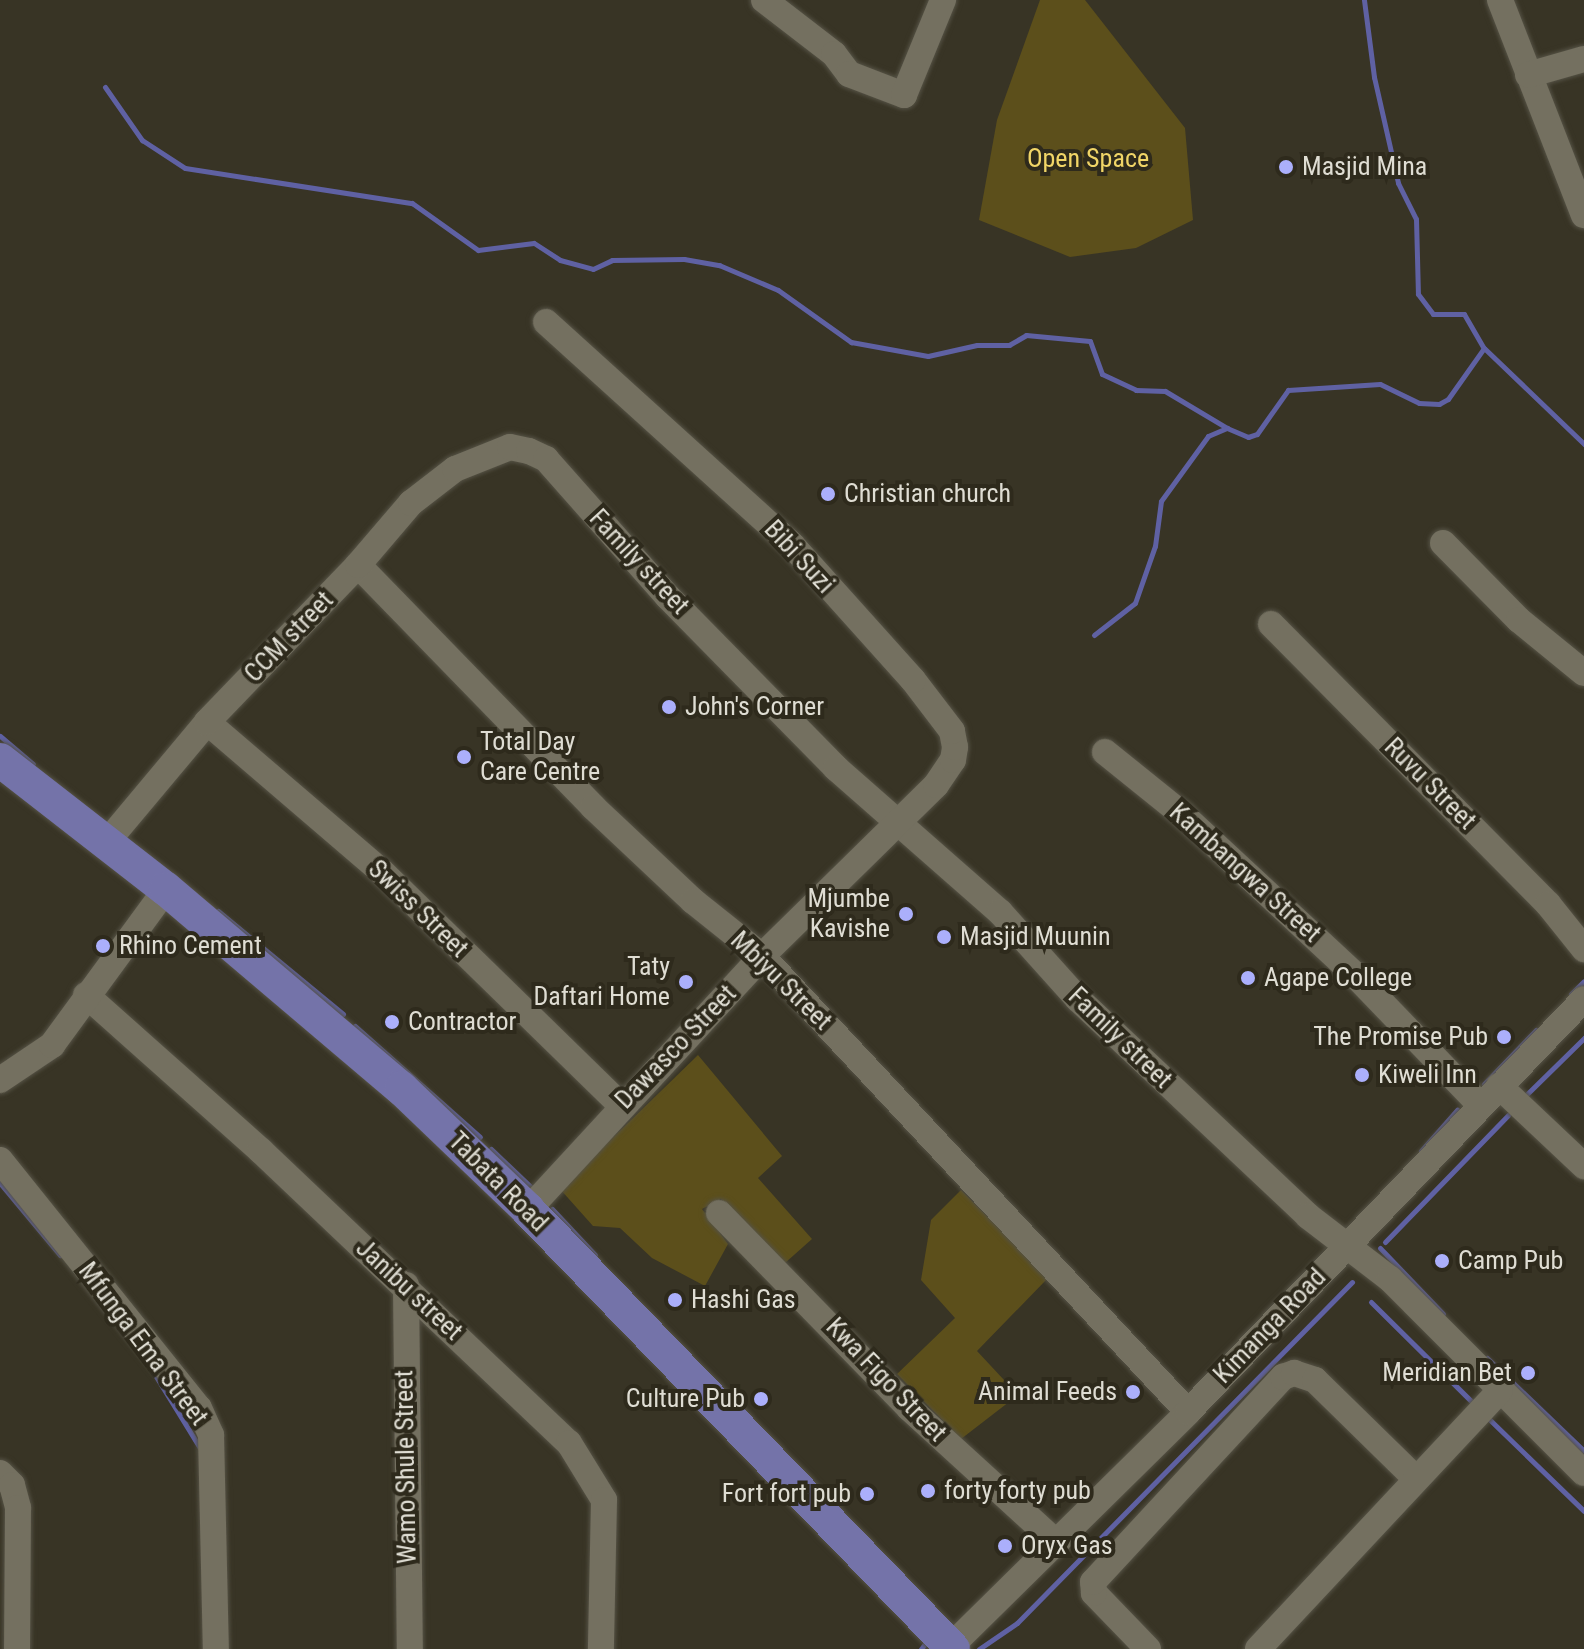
<!DOCTYPE html>
<style>
body{margin:0}
#map{position:relative;width:1584px;height:1649px;overflow:hidden;background:#383425;font-family:"Roboto Condensed",sans-serif}
div>[style]{position:absolute}
[style*='--x']{left:calc(var(--x)*1px);top:calc(var(--y)*1px);width:calc(var(--w)*1px);rotate:calc(var(--a)*1deg)}
.green>*{inset:0;background:#5c4f1b}
.stream>*{height:5px;margin:-2.5px;padding:0 2.5px;transform-origin:2.5px;border-radius:2.5px;background:#5f61a3}
.roads{filter:drop-shadow(0 0 2px #555245) drop-shadow(0 0 2px #555245)}
.minor>*{height:26px;margin:-13px;padding:0 13px;transform-origin:13px;border-radius:13px;background:#747060}
.major>*{height:34px;margin:-17px;padding:0 17px;transform-origin:17px;border-radius:17px;background:#7473a9}
.dots>*{width:22px;height:22px;translate:-50% -50%;box-sizing:border-box;border:4px solid #2e2a1c;border-radius:50%}
span{translate:-50% -50%;white-space:nowrap;text-align:center;line-height:1.15;-webkit-text-stroke:8px #2e2a1c;paint-order:stroke}
.park-label{font-size:26px;color:#f1d567}
.poi-label{font-size:26px;color:#dfddd3}
.left{translate:0 -50%;text-align:left}
.right{translate:-100% -50%;text-align:right}
.street-label{font-size:26px;color:#dfddd3}
</style>
<div id="map">
<div class="green">
<i style="clip-path:polygon(1040px 0,1085px 0,1185px 128px,1193px 220px,1136px 248px,1070px 257px,979px 220px,997px 120px)"></i>
<i style="clip-path:polygon(698px 1055px,782px 1156px,758px 1178px,812px 1239px,785px 1263px,721px 1199px,702px 1209px,728px 1244px,705px 1286px,652px 1258px,620px 1228px,593px 1226px,560px 1189px)"></i>
<i style="clip-path:polygon(961px 1190px,1048px 1278px,977px 1351px,1018px 1395px,961px 1439px,897px 1374px,955px 1318px,921px 1280px,931px 1220px)"></i>
</div>
<div class="stream">
<i style="--x:1364;--y:0;--w:78;--a:82.6"></i>
<i style="--x:1374;--y:77;--w:109;--a:77.2"></i>
<i style="--x:1398;--y:183;--w:40;--a:63.4"></i>
<i style="--x:1416;--y:219;--w:75;--a:88.5"></i>
<i style="--x:1418;--y:294;--w:25;--a:53"></i>
<i style="--x:1433;--y:314;--w:31;--a:0"></i>
<i style="--x:1464;--y:314;--w:39;--a:60"></i>
<i style="--x:105;--y:87;--w:65;--a:55.1"></i>
<i style="--x:142;--y:140;--w:51;--a:33.1"></i>
<i style="--x:185;--y:168;--w:230;--a:8.8"></i>
<i style="--x:412;--y:203;--w:81;--a:35.5"></i>
<i style="--x:478;--y:250;--w:56;--a:-7.1"></i>
<i style="--x:534;--y:243;--w:31;--a:33"></i>
<i style="--x:560;--y:260;--w:34;--a:15"></i>
<i style="--x:593;--y:269;--w:21;--a:-25"></i>
<i style="--x:612;--y:260;--w:72;--a:-0.8"></i>
<i style="--x:684;--y:259;--w:36;--a:10"></i>
<i style="--x:719;--y:265;--w:64;--a:23"></i>
<i style="--x:778;--y:290;--w:90;--a:35.5"></i>
<i style="--x:851;--y:342;--w:78;--a:10.3"></i>
<i style="--x:928;--y:356;--w:50;--a:-12.7"></i>
<i style="--x:977;--y:345;--w:32;--a:0"></i>
<i style="--x:1009;--y:345;--w:20;--a:-30"></i>
<i style="--x:1026;--y:335;--w:64;--a:5.4"></i>
<i style="--x:1090;--y:341;--w:35;--a:70"></i>
<i style="--x:1102;--y:374;--w:38;--a:25"></i>
<i style="--x:1136;--y:390;--w:29;--a:2"></i>
<i style="--x:1165;--y:391;--w:72;--a:30.8"></i>
<i style="--x:1094;--y:635;--w:52;--a:-38"></i>
<i style="--x:1135;--y:603;--w:60;--a:-70.7"></i>
<i style="--x:1155;--y:546;--w:45;--a:-82.4"></i>
<i style="--x:1161;--y:501;--w:80;--a:-54.1"></i>
<i style="--x:1208;--y:436;--w:21;--a:-23"></i>
<i style="--x:1227;--y:428;--w:23;--a:23"></i>
<i style="--x:1248;--y:437;--w:9;--a:-18"></i>
<i style="--x:1257;--y:434;--w:54;--a:-54.8"></i>
<i style="--x:1288;--y:390;--w:92;--a:-3.7"></i>
<i style="--x:1380;--y:384;--w:43;--a:26"></i>
<i style="--x:1419;--y:403;--w:20;--a:3"></i>
<i style="--x:1439;--y:404;--w:10;--a:-29"></i>
<i style="--x:1448;--y:399;--w:62;--a:-54.8"></i>
<i style="--x:1484;--y:348;--w:139;--a:43.8"></i>
<i style="--x:0;--y:736;--w:43;--a:40.3"></i>
<i style="--x:218;--y:911;--w:162;--a:39.5"></i>
<i style="--x:1571;--y:994;--w:18;--a:-45"></i>
<i style="--x:355;--y:1026;--w:167;--a:41.6"></i>
<i style="--x:1484;--y:1084;--w:75;--a:-46.1"></i>
<i style="--x:1527;--y:1094;--w:80;--a:-44.5"></i>
<i style="--x:491;--y:1149;--w:58;--a:43.6"></i>
<i style="--x:1421;--y:1151;--w:55;--a:-48.7"></i>
<i style="--x:0;--y:1183;--w:94;--a:50.2"></i>
<i style="--x:552;--y:1209;--w:63;--a:46.9"></i>
<i style="--x:1385;--y:1242;--w:177;--a:-45.9"></i>
<i style="--x:1380;--y:1248;--w:91;--a:46.3"></i>
<i style="--x:1371;--y:1302;--w:142;--a:44.7"></i>
<i style="--x:1487;--y:1358;--w:134;--a:43.8"></i>
<i style="--x:149;--y:1365;--w:97;--a:58.4"></i>
<i style="--x:1489;--y:1419;--w:132;--a:44.1"></i>
<i style="--x:921;--y:1649;--w:5;--a:-53"></i>
<i style="--x:979;--y:1649;--w:46;--a:-34.4"></i>
<i style="--x:1017;--y:1623;--w:478;--a:-45.5"></i>
</div>
<div class="roads">
<div class="minor">
<i style="--x:764;--y:0;--w:88;--a:37.6"></i>
<i style="--x:834;--y:54;--w:25;--a:53"></i>
<i style="--x:849;--y:74;--w:59;--a:20.9"></i>
<i style="--x:904;--y:95;--w:103;--a:-67.7"></i>
<i style="--x:1500;--y:0;--w:231;--a:68.7"></i>
<i style="--x:1528;--y:75;--w:58;--a:-15.9"></i>
<i style="--x:1443;--y:543;--w:108;--a:45.4"></i>
<i style="--x:1519;--y:620;--w:84;--a:39.2"></i>
<i style="--x:358;--y:565;--w:337;--a:45.8"></i>
<i style="--x:593;--y:807;--w:137;--a:43.2"></i>
<i style="--x:693;--y:901;--w:88;--a:38.6"></i>
<i style="--x:762;--y:956;--w:624;--a:46.95"></i>
<i style="--x:1271;--y:624;--w:394;--a:45.3"></i>
<i style="--x:1548;--y:904;--w:58;--a:51.3"></i>
<i style="--x:207;--y:722;--w:230;--a:40.6"></i>
<i style="--x:382;--y:872;--w:332;--a:44.3"></i>
<i style="--x:1105;--y:752;--w:100;--a:38.9"></i>
<i style="--x:1183;--y:815;--w:235;--a:42.9"></i>
<i style="--x:1355;--y:975;--w:179;--a:46.1"></i>
<i style="--x:106;--y:843;--w:158;--a:-50.1"></i>
<i style="--x:207;--y:722;--w:218;--a:-46.1"></i>
<i style="--x:358;--y:565;--w:82;--a:-49.5"></i>
<i style="--x:411;--y:503;--w:56;--a:-37.7"></i>
<i style="--x:455;--y:469;--w:59;--a:-21.8"></i>
<i style="--x:510;--y:447;--w:19;--a:12"></i>
<i style="--x:529;--y:451;--w:19;--a:25"></i>
<i style="--x:546;--y:459;--w:184;--a:48.5"></i>
<i style="--x:668;--y:597;--w:240;--a:45.5"></i>
<i style="--x:836;--y:768;--w:218;--a:41.3"></i>
<i style="--x:1000;--y:912;--w:117;--a:48.1"></i>
<i style="--x:1078;--y:999;--w:316;--a:43.3"></i>
<i style="--x:1308;--y:1216;--w:103;--a:37.5"></i>
<i style="--x:1390;--y:1279;--w:274;--a:45"></i>
<i style="--x:86;--y:995;--w:234;--a:41.7"></i>
<i style="--x:261;--y:1151;--w:424;--a:43.5"></i>
<i style="--x:569;--y:1443;--w:67;--a:58.4"></i>
<i style="--x:604;--y:1500;--w:149;--a:91.2"></i>
<i style="--x:0;--y:1080;--w:63;--a:-33.9"></i>
<i style="--x:52;--y:1045;--w:193;--a:-53.8"></i>
<i style="--x:1499;--y:1086;--w:117;--a:43.3"></i>
<i style="--x:0;--y:1160;--w:318;--a:51.3"></i>
<i style="--x:199;--y:1408;--w:30;--a:66"></i>
<i style="--x:211;--y:1435;--w:214;--a:88.7"></i>
<i style="--x:528;--y:1210;--w:345;--a:-47.3"></i>
<i style="--x:762;--y:956;--w:244;--a:-44.5"></i>
<i style="--x:936;--y:785;--w:30;--a:-56"></i>
<i style="--x:953;--y:760;--w:13;--a:-81"></i>
<i style="--x:955;--y:747;--w:16;--a:-101"></i>
<i style="--x:952;--y:731;--w:64;--a:-127.4"></i>
<i style="--x:913;--y:680;--w:181;--a:-131.9"></i>
<i style="--x:792;--y:545;--w:332;--a:-137.8"></i>
<i style="--x:719;--y:1213;--w:272;--a:45.7"></i>
<i style="--x:909;--y:1408;--w:200;--a:42.4"></i>
<i style="--x:406;--y:1285;--w:364;--a:89.4"></i>
<i style="--x:0;--y:1473;--w:17;--a:45"></i>
<i style="--x:12;--y:1485;--w:24;--a:75"></i>
<i style="--x:18;--y:1508;--w:141;--a:90.4"></i>
<i style="--x:948;--y:1649;--w:337;--a:-44.6"></i>
<i style="--x:1188;--y:1412;--w:572;--a:-46.2"></i>
<i style="--x:1148;--y:1649;--w:78;--a:-134"></i>
<i style="--x:1094;--y:1593;--w:11;--a:-95"></i>
<i style="--x:1093;--y:1582;--w:280;--a:-47.2"></i>
<i style="--x:1283;--y:1377;--w:12;--a:-20"></i>
<i style="--x:1294;--y:1373;--w:22;--a:18"></i>
<i style="--x:1315;--y:1380;--w:141;--a:44.4"></i>
<i style="--x:1258;--y:1649;--w:354;--a:-46.9"></i>
</div>
<div class="major">
<i style="--x:0;--y:760;--w:210;--a:37.9"></i>
<i style="--x:166;--y:889;--w:308;--a:40.3"></i>
<i style="--x:401;--y:1088;--w:176;--a:43.8"></i>
<i style="--x:528;--y:1210;--w:611;--a:45.93"></i>
</div>
</div>
<div class="dots">
<i style="left:1286px;top:167px;background:#abaffb"></i>
<i style="left:828px;top:494px;background:#abaffb"></i>
<i style="left:669px;top:707px;background:#abaffb"></i>
<i style="left:464px;top:757px;background:#abaffb"></i>
<i style="left:906px;top:914px;background:#abaffb"></i>
<i style="left:944px;top:937px;background:#abaffb"></i>
<i style="left:103px;top:946px;background:#abaffb"></i>
<i style="left:1248px;top:978px;background:#abaffb"></i>
<i style="left:686px;top:982px;background:#abaffb"></i>
<i style="left:392px;top:1022px;background:#abaffb"></i>
<i style="left:1504px;top:1037px;background:#abaffb"></i>
<i style="left:1362px;top:1075px;background:#abaffb"></i>
<i style="left:1442px;top:1261px;background:#abaffb"></i>
<i style="left:675px;top:1300px;background:#abaffb"></i>
<i style="left:1528px;top:1373px;background:#abaffb"></i>
<i style="left:1133px;top:1392px;background:#abaffb"></i>
<i style="left:761px;top:1399px;background:#abaffb"></i>
<i style="left:928px;top:1491px;background:#abaffb"></i>
<i style="left:867px;top:1494px;background:#abaffb"></i>
<i style="left:1005px;top:1546px;background:#abaffb"></i>
</div>
<div class="park-label">
<span style="left:1088px;top:159px">Open Space</span>
</div>
<div class="poi-label">
<span class="left" style="left:1302px;top:167px">Masjid Mina</span>
<span class="left" style="left:844px;top:494px">Christian church</span>
<span class="left" style="left:685px;top:707px">John's Corner</span>
<span class="left" style="left:480px;top:757px">Total Day<br>Care Centre</span>
<span class="right" style="left:890px;top:914px">Mjumbe<br>Kavishe</span>
<span class="left" style="left:960px;top:937px">Masjid Muunin</span>
<span class="left" style="left:119px;top:946px">Rhino Cement</span>
<span class="right" style="left:670px;top:982px">Taty<br>Daftari Home</span>
<span class="left" style="left:1264px;top:978px">Agape College</span>
<span class="left" style="left:408px;top:1022px">Contractor</span>
<span class="right" style="left:1488px;top:1037px">The Promise Pub</span>
<span class="left" style="left:1378px;top:1075px">Kiweli Inn</span>
<span class="left" style="left:1458px;top:1261px">Camp Pub</span>
<span class="left" style="left:691px;top:1300px">Hashi Gas</span>
<span class="right" style="left:1512px;top:1373px">Meridian Bet</span>
<span class="right" style="left:1117px;top:1392px">Animal Feeds</span>
<span class="right" style="left:745px;top:1399px">Culture Pub</span>
<span class="left" style="left:944px;top:1491px">forty forty pub</span>
<span class="right" style="left:851px;top:1494px">Fort fort pub</span>
<span class="left" style="left:1021px;top:1546px">Oryx Gas</span>
</div>
<div class="street-label">
<span style="left:799px;top:557px;rotate:47deg">Bibi Suzi</span>
<span style="left:639px;top:562px;rotate:47deg">Family street</span>
<span style="left:289px;top:637px;rotate:-46deg">CCM street</span>
<span style="left:1430px;top:784px;rotate:45deg">Ruvu Street</span>
<span style="left:1245px;top:873px;rotate:42deg">Kambangwa Street</span>
<span style="left:418px;top:909px;rotate:44deg">Swiss Street</span>
<span style="left:781px;top:981px;rotate:44deg">Mbiyu Street</span>
<span style="left:1120px;top:1038px;rotate:44deg">Family street</span>
<span style="left:676px;top:1047px;rotate:-46deg">Dawasco Street</span>
<span style="left:498px;top:1182px;rotate:45deg">Tabata Road</span>
<span style="left:409px;top:1290px;rotate:43deg">Janibu street</span>
<span style="left:1270px;top:1326px;rotate:-46deg">Kimanga Road</span>
<span style="left:143px;top:1344px;rotate:53deg">Mfunga Ema Street</span>
<span style="left:886px;top:1380px;rotate:46deg">Kwa Figo Street</span>
<span style="left:406px;top:1467px;rotate:-91deg">Wamo Shule Street</span>
</div>
</div>
